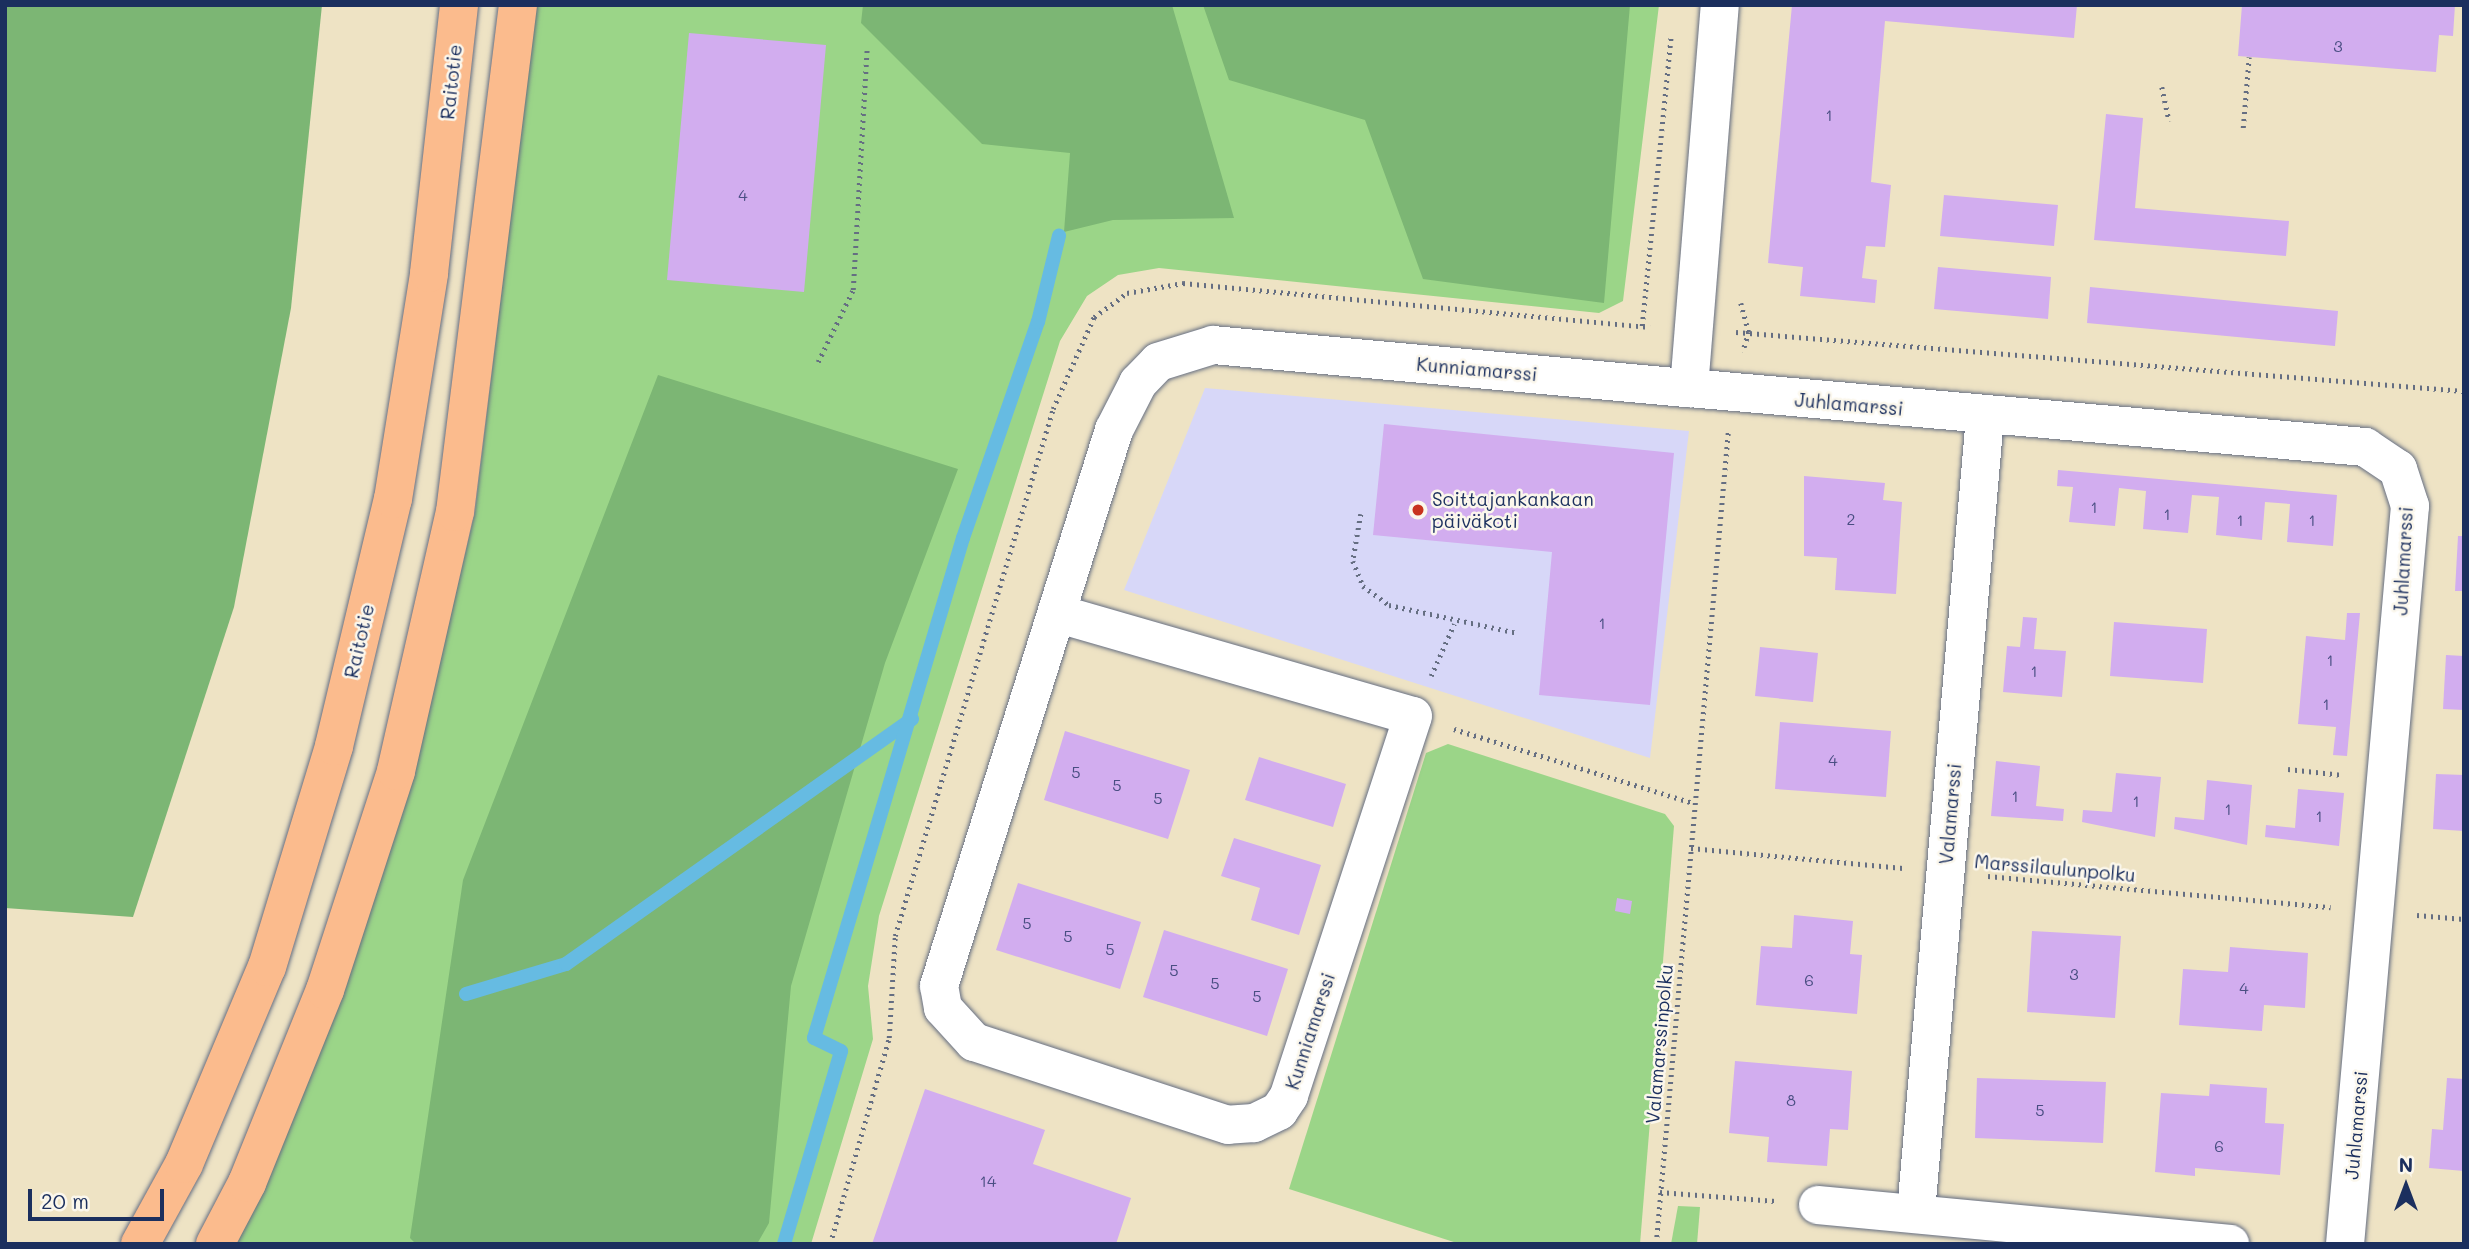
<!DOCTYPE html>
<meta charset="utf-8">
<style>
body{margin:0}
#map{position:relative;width:2469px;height:1249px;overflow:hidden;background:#eee3c4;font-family:Mali,sans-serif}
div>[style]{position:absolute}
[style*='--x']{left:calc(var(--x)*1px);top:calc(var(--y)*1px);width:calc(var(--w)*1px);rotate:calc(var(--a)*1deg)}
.built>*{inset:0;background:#d7d7f8}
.green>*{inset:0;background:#9bd588}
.forest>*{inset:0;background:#7cb674}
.stream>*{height:14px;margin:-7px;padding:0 7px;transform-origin:7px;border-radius:7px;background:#66bbe2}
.building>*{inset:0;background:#d2adef}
.path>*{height:4.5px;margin-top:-2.25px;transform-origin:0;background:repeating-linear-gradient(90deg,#656e82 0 2px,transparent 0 7px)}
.roads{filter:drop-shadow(0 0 2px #656e82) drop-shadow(0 0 2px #656e82)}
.street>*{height:38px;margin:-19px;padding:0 19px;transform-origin:19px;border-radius:19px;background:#fff}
.primary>*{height:38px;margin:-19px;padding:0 19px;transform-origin:19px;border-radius:19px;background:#fbbb8d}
.dots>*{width:19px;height:19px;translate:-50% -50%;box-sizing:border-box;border:4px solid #fbf7ec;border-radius:50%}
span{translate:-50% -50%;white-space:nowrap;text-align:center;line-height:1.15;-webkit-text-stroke:5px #fbf7ec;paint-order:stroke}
.number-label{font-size:16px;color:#494e82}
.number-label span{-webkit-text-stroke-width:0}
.street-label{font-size:19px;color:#1b2f5e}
.poi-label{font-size:19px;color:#1b2f5e}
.left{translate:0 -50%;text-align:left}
.frame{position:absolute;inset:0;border:7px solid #1b2f5e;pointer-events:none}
.north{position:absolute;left:2371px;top:1151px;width:70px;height:70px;-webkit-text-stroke:5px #fbf7ec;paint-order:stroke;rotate:0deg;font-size:19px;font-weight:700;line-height:28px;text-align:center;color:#1b2f5e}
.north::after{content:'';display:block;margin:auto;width:24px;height:32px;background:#1b2f5e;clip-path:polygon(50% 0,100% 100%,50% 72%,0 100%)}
.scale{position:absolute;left:28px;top:1189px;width:136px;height:32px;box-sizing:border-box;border:4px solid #1b2f5e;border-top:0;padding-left:9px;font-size:21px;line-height:24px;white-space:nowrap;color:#1b2f5e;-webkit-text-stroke:5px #fbf7ec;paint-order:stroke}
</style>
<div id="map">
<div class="built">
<i style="clip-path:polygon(1205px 388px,1689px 431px,1650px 758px,1124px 590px)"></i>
</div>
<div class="green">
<i style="clip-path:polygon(536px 5px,1659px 5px,1623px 301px,1599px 313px,1159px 268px,1118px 275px,1087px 296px,1060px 341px,879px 916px,868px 986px,873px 1039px,811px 1244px,232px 1244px,414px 770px,475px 512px)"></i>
<i style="clip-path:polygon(1448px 744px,1665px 814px,1674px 826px,1640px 1244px,1460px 1244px,1289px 1189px,1426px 753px)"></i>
<i style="clip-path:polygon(1678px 1206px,1700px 1207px,1697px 1244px,1671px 1244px)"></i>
</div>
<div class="forest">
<i style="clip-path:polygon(5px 5px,322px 5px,291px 308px,234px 607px,133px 917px,5px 908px)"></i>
<i style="clip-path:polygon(863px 5px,1172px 5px,1234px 218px,1113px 220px,1064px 232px,1070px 153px,982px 144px,861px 23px)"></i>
<i style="clip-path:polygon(1203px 5px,1630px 5px,1604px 303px,1423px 279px,1365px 120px,1229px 80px)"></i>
<i style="clip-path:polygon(658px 375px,958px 469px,885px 663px,791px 986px,769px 1223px,757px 1244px,416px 1244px,410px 1238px,463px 880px)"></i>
</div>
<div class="stream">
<i style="--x:466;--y:994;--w:104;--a:-16.7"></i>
<i style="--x:566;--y:964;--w:424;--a:-35.3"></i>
<i style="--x:784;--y:1244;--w:201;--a:-73.5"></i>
<i style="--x:841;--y:1051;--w:30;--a:-154"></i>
<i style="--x:814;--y:1038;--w:522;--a:-73.41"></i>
<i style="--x:963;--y:538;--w:229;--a:-70.9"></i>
<i style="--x:1038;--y:322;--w:89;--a:-76.3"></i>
</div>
<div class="building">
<i style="clip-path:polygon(1792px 5px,2077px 5px,2074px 38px,1885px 21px,1871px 182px,1891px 185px,1885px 247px,1866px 246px,1862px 278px,1877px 280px,1875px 303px,1800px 296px,1803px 267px,1768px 263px)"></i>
<i style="clip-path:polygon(2242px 5px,2455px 5px,2453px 36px,2439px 35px,2436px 72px,2238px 56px)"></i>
<i style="clip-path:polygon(689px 33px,826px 45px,804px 292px,667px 280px)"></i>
<i style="clip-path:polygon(2106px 114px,2143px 118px,2135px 208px,2289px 221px,2286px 256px,2094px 240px)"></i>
<i style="clip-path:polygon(1944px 195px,2058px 205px,2054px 246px,1940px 236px)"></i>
<i style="clip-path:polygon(1938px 267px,2051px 277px,2048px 319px,1934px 309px)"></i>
<i style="clip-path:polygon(2090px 287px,2338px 311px,2335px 346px,2087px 323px)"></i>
<i style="clip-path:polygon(1384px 424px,1674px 453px,1650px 705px,1539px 695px,1552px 552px,1373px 535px)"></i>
<i style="clip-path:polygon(2058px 470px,2337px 495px,2333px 546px,2287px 542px,2290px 504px,2265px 502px,2262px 540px,2216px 535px,2219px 497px,2192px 495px,2188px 533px,2143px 529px,2146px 491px,2119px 488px,2115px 526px,2069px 522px,2073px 487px,2057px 486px)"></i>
<i style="clip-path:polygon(1804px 476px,1885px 483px,1883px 500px,1902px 502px,1896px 594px,1835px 590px,1837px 558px,1804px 556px)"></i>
<i style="clip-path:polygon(2458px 536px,2464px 536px,2464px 591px,2455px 591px)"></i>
<i style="clip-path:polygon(2347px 613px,2360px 613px,2347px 756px,2333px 755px,2336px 727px,2298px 724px,2306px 636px,2345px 640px)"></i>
<i style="clip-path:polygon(2023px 617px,2037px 618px,2034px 649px,2066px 651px,2062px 697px,2003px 692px,2007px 646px,2020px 647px)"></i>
<i style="clip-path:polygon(2114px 622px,2207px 629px,2203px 683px,2110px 676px)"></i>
<i style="clip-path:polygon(1760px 647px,1818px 653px,1813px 702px,1755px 696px)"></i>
<i style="clip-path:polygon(2446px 655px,2464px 656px,2464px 710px,2443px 709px)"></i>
<i style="clip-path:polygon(1780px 722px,1891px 731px,1886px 797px,1775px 789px)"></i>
<i style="clip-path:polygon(1065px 731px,1190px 770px,1168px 839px,1044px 800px)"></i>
<i style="clip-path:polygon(1259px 757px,1346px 784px,1333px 827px,1245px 800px)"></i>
<i style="clip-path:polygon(1996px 761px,2040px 766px,2036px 806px,2064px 809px,2063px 821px,1991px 816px)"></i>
<i style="clip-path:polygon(2116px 773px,2161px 777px,2155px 837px,2082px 822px,2083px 810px,2112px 812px)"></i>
<i style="clip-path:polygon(2436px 774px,2464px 775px,2464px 831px,2433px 829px)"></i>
<i style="clip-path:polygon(2207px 780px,2252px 785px,2247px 845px,2174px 829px,2175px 817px,2204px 820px)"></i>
<i style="clip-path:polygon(2298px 789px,2344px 793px,2339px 846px,2265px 837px,2266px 825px,2295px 828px)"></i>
<i style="clip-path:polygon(1234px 838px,1321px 865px,1299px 935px,1251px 920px,1260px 888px,1221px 876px)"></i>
<i style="clip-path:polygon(1018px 883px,1141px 922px,1120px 989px,996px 950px)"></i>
<i style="clip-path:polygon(1617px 898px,1632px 901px,1630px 914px,1615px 911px)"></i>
<i style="clip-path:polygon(1794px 915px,1853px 921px,1850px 954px,1862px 955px,1857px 1014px,1756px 1005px,1761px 946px,1792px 948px)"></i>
<i style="clip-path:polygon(1164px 930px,1288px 969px,1267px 1036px,1143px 997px)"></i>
<i style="clip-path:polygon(2032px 931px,2121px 936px,2115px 1018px,2027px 1012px)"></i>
<i style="clip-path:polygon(2230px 947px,2308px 953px,2305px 1008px,2264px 1005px,2262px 1031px,2179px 1025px,2183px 969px,2228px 972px)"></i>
<i style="clip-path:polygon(1735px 1061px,1852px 1071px,1848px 1130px,1830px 1129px,1827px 1166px,1767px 1162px,1769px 1137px,1729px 1133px)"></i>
<i style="clip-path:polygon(1977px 1078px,2106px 1082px,2103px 1143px,1975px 1138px)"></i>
<i style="clip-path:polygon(2447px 1078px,2464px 1079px,2464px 1171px,2429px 1168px,2432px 1129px,2443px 1130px)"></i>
<i style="clip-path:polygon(2210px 1084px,2267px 1088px,2265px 1123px,2284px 1124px,2280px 1175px,2195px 1168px,2195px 1176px,2155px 1172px,2161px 1093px,2209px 1096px)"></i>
<i style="clip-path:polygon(925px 1089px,1045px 1130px,1033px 1164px,1131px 1198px,1116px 1244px,872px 1244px)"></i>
</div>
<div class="path">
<i style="--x:2162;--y:87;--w:35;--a:78"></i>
<i style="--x:2243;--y:128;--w:71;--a:-85.2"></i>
<i style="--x:1741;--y:303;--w:30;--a:75"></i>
<i style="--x:1749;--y:332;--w:21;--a:107"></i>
<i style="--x:1642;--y:326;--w:290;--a:-84.3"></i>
<i style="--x:1736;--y:332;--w:730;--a:4.63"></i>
<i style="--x:818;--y:362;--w:80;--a:-64.1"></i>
<i style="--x:853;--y:290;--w:242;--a:-86.7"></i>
<i style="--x:1361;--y:514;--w:48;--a:99.7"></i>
<i style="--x:1353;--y:561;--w:27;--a:68"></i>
<i style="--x:1363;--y:586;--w:32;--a:36"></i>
<i style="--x:1389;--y:605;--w:131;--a:12.3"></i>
<i style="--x:1431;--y:676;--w:57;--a:-66.1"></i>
<i style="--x:1454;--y:729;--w:250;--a:17.2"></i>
<i style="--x:2288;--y:769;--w:55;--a:6.2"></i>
<i style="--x:1691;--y:848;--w:213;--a:5.4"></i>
<i style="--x:1988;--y:876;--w:344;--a:5.2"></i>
<i style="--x:2417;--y:915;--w:47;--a:4.9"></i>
<i style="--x:1660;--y:1192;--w:116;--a:4.4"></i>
<i style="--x:830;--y:1244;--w:214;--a:-74"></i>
<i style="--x:889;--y:1038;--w:102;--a:-86.6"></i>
<i style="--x:895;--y:936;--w:550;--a:-73.31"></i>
<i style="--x:1053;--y:409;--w:101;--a:-66"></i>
<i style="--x:1094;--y:317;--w:41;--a:-36"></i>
<i style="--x:1127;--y:293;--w:57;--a:-10.1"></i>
<i style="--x:1183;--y:283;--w:469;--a:5.4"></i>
<i style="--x:1656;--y:1244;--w:815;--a:-84.93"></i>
</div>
<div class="roads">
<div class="street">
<i style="--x:1689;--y:388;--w:679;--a:4.99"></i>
<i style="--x:2365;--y:447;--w:40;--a:34"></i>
<i style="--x:2398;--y:469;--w:39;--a:72"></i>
<i style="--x:2410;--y:506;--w:741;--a:95.03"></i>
<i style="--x:1059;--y:614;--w:368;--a:16.1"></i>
<i style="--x:1413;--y:716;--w:400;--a:108.1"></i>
<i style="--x:1289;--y:1096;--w:18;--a:124"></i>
<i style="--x:1279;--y:1111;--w:28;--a:154"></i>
<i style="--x:1254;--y:1123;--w:26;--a:176"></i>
<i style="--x:1228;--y:1125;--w:267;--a:-161.9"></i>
<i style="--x:974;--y:1042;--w:46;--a:-132.4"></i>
<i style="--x:943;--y:1008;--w:22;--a:-100"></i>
<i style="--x:939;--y:986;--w:583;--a:-72.53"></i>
<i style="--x:1114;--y:430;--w:53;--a:-62.9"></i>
<i style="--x:1138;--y:383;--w:29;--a:-46"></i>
<i style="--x:1158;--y:362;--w:58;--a:-17.2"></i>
<i style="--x:1213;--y:345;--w:478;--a:5.2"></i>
<i style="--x:1689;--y:388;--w:384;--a:-85.4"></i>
<i style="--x:1818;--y:1205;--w:414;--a:5.4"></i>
<i style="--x:1916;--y:1212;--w:798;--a:-85.04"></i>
</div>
<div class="primary">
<i style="--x:140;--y:1244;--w:91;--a:-61.2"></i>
<i style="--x:184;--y:1164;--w:214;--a:-67.2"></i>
<i style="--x:267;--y:967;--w:231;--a:-73.1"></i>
<i style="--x:334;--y:746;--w:254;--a:-76.6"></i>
<i style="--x:393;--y:499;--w:229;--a:-80.9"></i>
<i style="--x:429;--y:273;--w:270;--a:-83.6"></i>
<i style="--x:215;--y:1244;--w:69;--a:-62.3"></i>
<i style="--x:247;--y:1183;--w:208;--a:-68"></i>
<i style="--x:325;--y:990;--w:230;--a:-72"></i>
<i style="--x:396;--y:771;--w:266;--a:-77.2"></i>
<i style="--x:455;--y:512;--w:511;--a:-82.92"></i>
</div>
</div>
<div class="dots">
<i style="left:1418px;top:510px;background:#c8321e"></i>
</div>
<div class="number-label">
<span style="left:2338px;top:46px">3</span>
<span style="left:1829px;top:115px">1</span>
<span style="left:743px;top:195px">4</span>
<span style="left:2094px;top:507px">1</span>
<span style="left:2167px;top:514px">1</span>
<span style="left:1851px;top:519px">2</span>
<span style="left:2240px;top:520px">1</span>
<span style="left:2312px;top:520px">1</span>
<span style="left:1602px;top:623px">1</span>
<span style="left:2330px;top:660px">1</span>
<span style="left:2034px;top:671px">1</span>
<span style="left:2326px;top:704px">1</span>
<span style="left:1833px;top:760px">4</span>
<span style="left:1076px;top:772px">5</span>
<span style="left:1117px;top:785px">5</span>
<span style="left:2015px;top:796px">1</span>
<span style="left:1158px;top:798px">5</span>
<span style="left:2136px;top:801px">1</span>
<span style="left:2228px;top:809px">1</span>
<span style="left:2319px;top:816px">1</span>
<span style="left:1027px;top:923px">5</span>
<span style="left:1068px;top:936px">5</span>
<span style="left:1110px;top:949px">5</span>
<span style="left:1174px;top:970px">5</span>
<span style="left:2074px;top:974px">3</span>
<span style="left:1809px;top:980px">6</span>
<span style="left:1215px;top:983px">5</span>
<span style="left:2244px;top:988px">4</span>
<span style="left:1257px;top:996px">5</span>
<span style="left:1791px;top:1100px">8</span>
<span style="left:2040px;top:1110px">5</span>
<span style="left:2219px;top:1146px">6</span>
<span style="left:988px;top:1181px">14</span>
</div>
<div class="street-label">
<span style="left:451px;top:82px;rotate:-84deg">Raitotie</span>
<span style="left:1477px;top:369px;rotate:5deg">Kunniamarssi</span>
<span style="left:1849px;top:404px;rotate:5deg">Juhlamarssi</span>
<span style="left:2403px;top:561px;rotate:-87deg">Juhlamarssi</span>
<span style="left:359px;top:641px;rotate:-77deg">Raitotie</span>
<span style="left:1950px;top:814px;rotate:-85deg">Valamarssi</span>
<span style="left:2055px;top:868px;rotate:5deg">Marssilaulunpolku</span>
<span style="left:1310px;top:1031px;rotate:-72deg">Kunniamarssi</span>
<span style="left:1659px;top:1044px;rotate:-85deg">Valamarssinpolku</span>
<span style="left:2356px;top:1125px;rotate:-85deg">Juhlamarssi</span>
</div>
<div class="poi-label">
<span class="left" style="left:1432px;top:510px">Soittajankankaan<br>päiväkoti</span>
</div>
<div class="frame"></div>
<div class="north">N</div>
<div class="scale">20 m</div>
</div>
